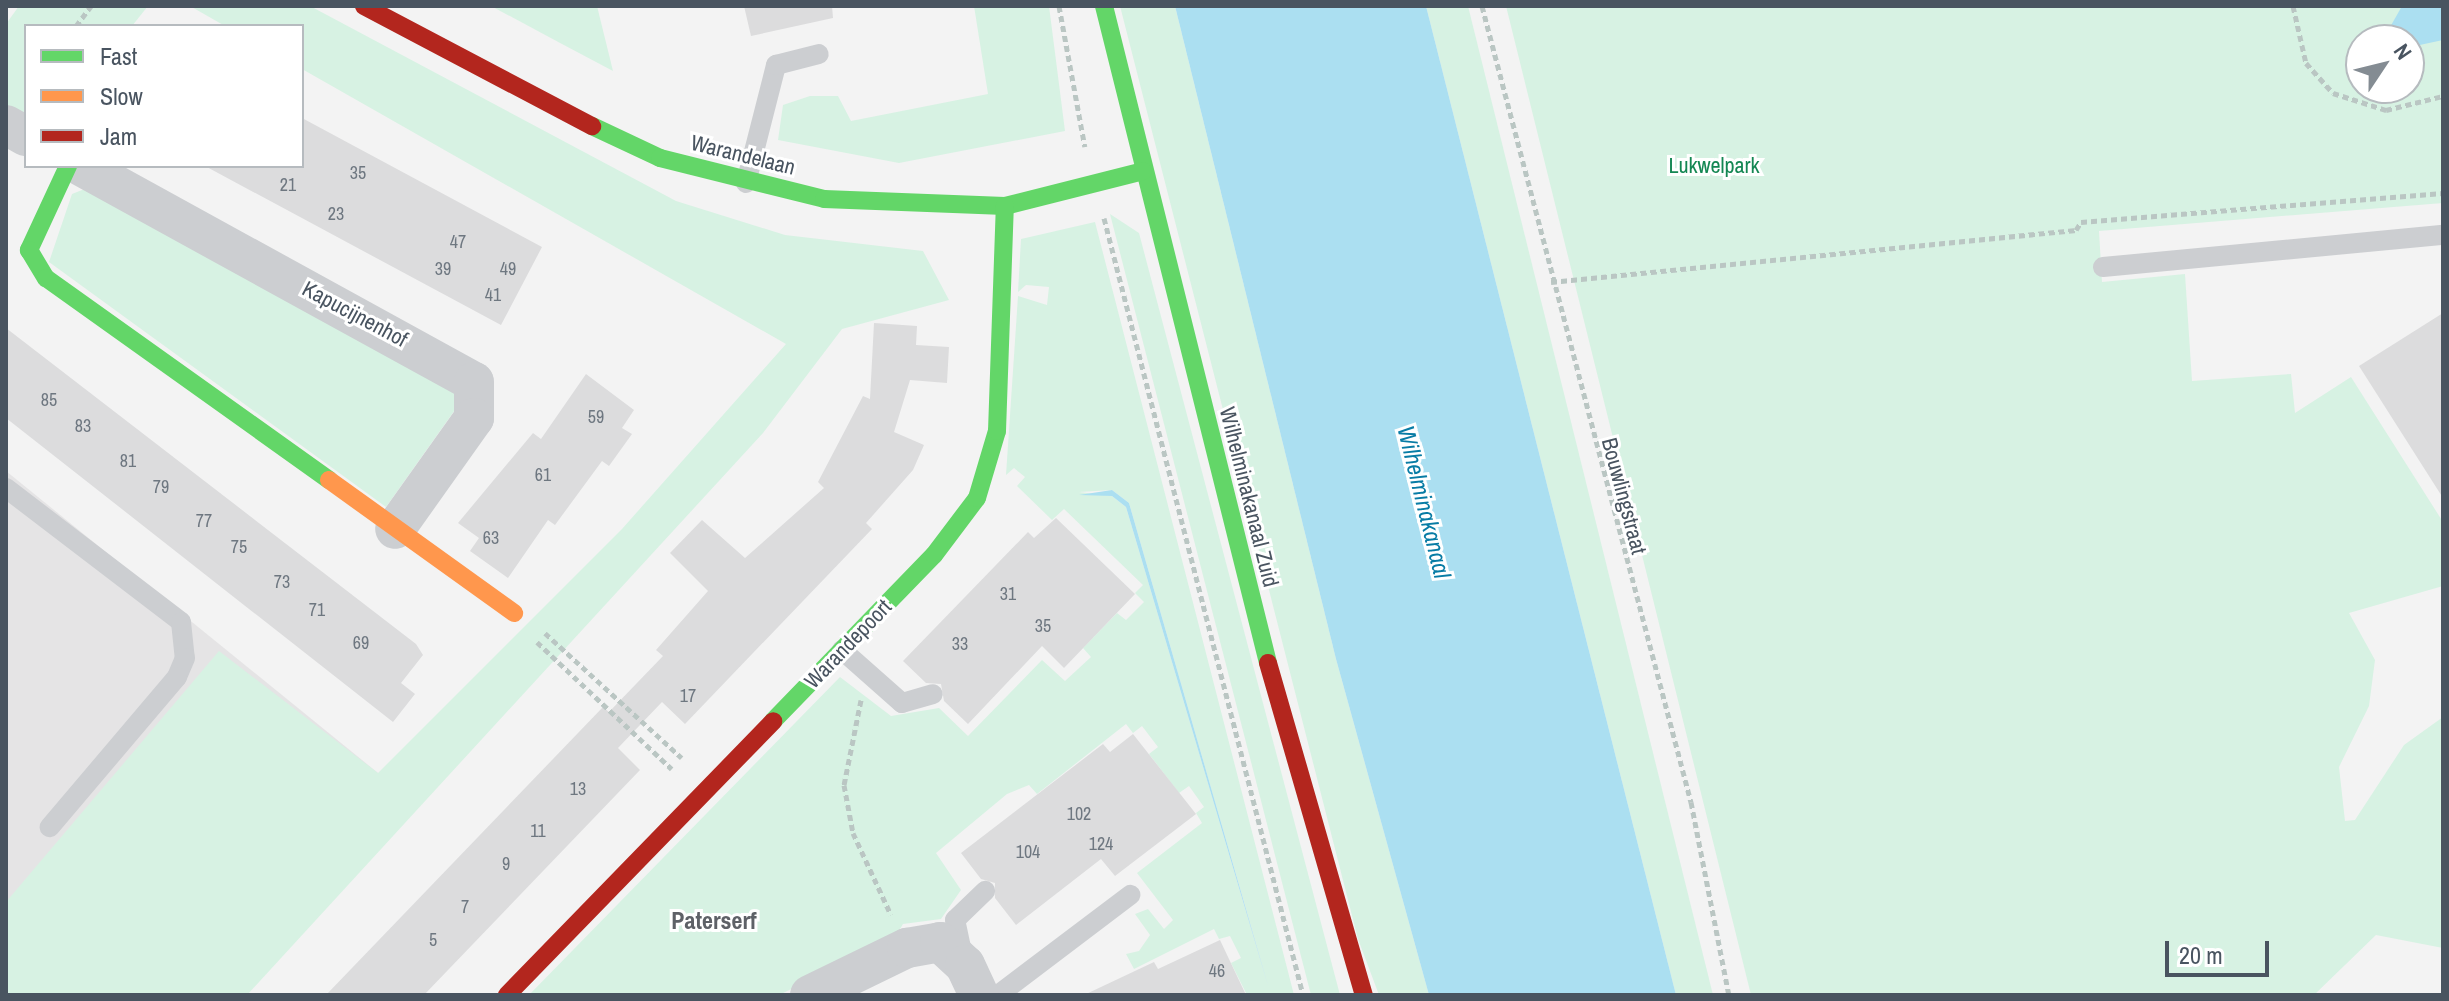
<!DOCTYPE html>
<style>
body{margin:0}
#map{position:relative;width:2449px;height:1001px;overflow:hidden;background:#f3f3f3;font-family:"Archivo Narrow",sans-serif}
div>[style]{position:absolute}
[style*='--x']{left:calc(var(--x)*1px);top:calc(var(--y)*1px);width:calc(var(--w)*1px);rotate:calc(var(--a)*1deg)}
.education>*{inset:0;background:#e5e4e5}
.green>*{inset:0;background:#d7f2e3}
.water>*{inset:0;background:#abdff1}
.building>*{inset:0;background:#dcdcdd}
.path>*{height:5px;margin-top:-2.5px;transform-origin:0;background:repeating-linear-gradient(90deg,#bac6c3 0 6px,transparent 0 10px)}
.lane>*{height:20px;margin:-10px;padding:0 10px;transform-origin:10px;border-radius:10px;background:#ccced1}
.street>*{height:40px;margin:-20px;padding:0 20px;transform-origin:20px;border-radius:20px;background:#ccced1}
.fast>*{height:18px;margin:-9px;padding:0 9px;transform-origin:9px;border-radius:9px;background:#63d668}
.slow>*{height:18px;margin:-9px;padding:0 9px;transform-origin:9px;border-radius:9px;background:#ff974d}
.jam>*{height:18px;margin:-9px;padding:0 9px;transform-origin:9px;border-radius:9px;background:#b3261e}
span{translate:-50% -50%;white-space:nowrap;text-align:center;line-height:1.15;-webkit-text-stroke:6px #fff;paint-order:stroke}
.number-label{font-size:18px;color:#6e7780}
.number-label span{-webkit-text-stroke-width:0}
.street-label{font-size:22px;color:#495460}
.park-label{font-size:22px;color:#148753}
.water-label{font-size:24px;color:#087ca5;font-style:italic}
.neighbourhood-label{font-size:24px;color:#5e6167;font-weight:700}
.frame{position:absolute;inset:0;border:8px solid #495460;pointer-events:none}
.legend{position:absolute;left:24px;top:24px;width:280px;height:144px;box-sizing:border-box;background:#fff;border:2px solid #b6bbbf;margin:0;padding:10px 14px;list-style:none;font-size:24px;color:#495460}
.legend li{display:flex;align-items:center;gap:16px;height:40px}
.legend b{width:40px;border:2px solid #b6bbbf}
.north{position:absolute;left:2345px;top:24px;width:80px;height:80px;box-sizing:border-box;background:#fff;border:2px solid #b6bbbf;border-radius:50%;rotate:55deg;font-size:22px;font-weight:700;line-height:32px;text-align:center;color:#495460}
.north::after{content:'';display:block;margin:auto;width:28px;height:36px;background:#848c93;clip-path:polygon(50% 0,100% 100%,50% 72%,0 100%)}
.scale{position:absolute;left:2165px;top:941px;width:104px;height:36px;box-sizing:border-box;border:4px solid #495460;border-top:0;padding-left:10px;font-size:24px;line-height:28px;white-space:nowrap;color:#495460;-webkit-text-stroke:6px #fff;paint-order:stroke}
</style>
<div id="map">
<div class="education">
<i style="clip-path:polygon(6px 471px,378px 773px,6px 995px)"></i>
</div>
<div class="green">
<i style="clip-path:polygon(19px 6px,148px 6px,132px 26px,26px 26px,26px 120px,6px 109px,6px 24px)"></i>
<i style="clip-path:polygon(190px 6px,310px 6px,676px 201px,785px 235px,923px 251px,949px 300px,842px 329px,763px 433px,247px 995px,6px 995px,6px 902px,219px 651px,378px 773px,622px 529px,786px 344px,302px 69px,302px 26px,225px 26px)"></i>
<i style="clip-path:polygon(491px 6px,597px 6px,613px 71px,562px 44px)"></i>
<i style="clip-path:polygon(974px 6px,1049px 6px,1065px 131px,899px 163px,778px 140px,783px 105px,810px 96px,838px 96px,851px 121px,988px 94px)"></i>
<i style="clip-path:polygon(1120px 6px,1175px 6px,1336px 659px,1429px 995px,1379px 995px,1358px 939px)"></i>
<i style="clip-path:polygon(1426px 6px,1468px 6px,1713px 995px,1676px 995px)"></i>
<i style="clip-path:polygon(evenodd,1506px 6px,2443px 6px,2443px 203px,2099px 231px,2102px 282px,2185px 274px,2192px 381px,2291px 374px,2295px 413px,2351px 377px,2443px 522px,2443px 586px,2349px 613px,2375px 660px,2369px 706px,2339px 767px,2345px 821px,2355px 820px,2404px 745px,2443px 717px,2443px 948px,2376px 935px,2314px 995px,1751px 995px,1506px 6px,2361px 40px,2409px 40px,2409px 88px,2361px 88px,2361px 40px)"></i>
<i style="clip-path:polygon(97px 184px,456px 382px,462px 400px,386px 507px,49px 262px,72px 194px)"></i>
<i style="clip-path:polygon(1110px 214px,1139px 233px,1340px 995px,1311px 995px)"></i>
<i style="clip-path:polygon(evenodd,1095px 222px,1294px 995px,1247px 995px,1231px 963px,1241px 958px,1230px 936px,1219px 939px,1214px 929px,1134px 969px,1126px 954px,1139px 951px,1150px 935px,1135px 914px,1148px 909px,1164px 929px,1173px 920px,1137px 873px,1202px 823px,1196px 813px,1204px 807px,1189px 786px,1179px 793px,1149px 754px,1158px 747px,1142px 726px,1133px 733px,1126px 724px,1037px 794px,1029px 785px,1007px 794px,936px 853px,961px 890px,941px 919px,903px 924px,894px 939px,779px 995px,529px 995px,840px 677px,891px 716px,939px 708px,968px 736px,1042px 660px,1065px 681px,1091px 657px,1083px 648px,1117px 613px,1126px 620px,1144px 602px,1135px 593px,1143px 585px,1064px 509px,1052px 520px,1017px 486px,1025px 477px,1014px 468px,1006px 475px,1018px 296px,1047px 305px,1049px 287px,1026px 285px,1018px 292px,1021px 239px,1095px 222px,1112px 490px,1129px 503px,1269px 989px,1126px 507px,1112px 496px,1079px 492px,1112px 490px)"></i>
</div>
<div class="water">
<i style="clip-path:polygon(1175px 6px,1426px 6px,1676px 995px,1429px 995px,1336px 659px)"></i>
<i style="clip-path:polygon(2402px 6px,2443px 6px,2443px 40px,2415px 46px,2389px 29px)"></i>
<i style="clip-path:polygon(1112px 490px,1129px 503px,1269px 989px,1126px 507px,1112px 496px,1079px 495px)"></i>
</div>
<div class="building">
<i style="clip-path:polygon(744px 6px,832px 6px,833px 18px,751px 36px)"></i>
<i style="clip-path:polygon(302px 118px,542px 247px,501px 325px,205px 166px,302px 166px)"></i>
<i style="clip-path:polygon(2443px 313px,2443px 498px,2359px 366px)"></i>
<i style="clip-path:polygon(874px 323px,917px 326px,916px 345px,949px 347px,947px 383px,910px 380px,894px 432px,924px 445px,913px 470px,866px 523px,872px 529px,685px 724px,662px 702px,618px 748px,640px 770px,424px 995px,326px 995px,603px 707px,609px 712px,663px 656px,656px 650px,708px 591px,670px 553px,702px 520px,745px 558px,824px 488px,818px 482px,863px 396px,870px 399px)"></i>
<i style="clip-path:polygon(6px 328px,416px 644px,423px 655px,401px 683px,415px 694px,393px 722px,6px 418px)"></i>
<i style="clip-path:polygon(586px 374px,634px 410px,622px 428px,632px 434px,609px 466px,602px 461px,555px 525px,548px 520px,508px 578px,470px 551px,479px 538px,458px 523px,533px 433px,541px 439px)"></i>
<i style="clip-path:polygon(1056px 518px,1135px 594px,1064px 668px,1042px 646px,968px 724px,944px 701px,941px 684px,926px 683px,903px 661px,1028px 532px,1034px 538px)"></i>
<i style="clip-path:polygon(1133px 734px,1196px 814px,1115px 876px,1101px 859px,1016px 925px,995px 898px,995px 883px,981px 879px,961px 853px,1103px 744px,1110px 752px)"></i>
<i style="clip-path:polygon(1220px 940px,1246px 995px,1084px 995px,1154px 962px,1158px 969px)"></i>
</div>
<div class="path">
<i style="--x:1059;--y:6;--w:143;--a:79.6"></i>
<i style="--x:1482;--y:6;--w:823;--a:75.29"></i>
<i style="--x:1691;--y:802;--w:197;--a:78.9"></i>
<i style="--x:2293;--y:6;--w:58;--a:77.2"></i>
<i style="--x:2306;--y:63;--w:40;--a:48"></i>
<i style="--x:2333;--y:93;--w:56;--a:17.8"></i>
<i style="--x:2386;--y:110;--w:59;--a:-13.8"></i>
<i style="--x:76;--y:26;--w:25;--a:-53"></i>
<i style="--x:1104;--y:218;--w:802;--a:75.63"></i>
<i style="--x:1551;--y:282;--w:528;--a:-5.66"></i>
<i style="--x:2076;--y:230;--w:9;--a:-58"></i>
<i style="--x:2081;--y:222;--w:363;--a:-4.6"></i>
<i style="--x:545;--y:633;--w:185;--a:42.4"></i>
<i style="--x:537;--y:642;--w:185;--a:43.3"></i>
<i style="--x:861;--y:700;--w:87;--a:101.3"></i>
<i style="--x:844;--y:785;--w:49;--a:79.4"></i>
<i style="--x:853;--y:833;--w:90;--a:65.1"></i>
</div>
<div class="lane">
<i style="--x:746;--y:183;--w:122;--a:-75.7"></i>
<i style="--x:776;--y:65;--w:44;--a:-14.3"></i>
<i style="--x:2103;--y:267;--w:342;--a:-5.4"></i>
<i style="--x:6;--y:488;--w:220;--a:37.4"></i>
<i style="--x:181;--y:622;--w:36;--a:84"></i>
<i style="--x:185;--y:658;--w:21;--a:113"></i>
<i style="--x:177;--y:677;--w:197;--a:130.3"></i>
<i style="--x:842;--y:650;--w:80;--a:41.5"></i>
<i style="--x:902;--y:703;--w:32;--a:-16"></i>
<i style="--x:963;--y:957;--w:38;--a:-102"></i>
<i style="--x:955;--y:920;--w:42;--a:-44"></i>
<i style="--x:998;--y:995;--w:166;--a:-37.1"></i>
</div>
<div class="street">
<i style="--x:6;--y:125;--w:23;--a:29"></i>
<i style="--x:81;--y:166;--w:448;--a:28.8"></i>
<i style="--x:474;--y:382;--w:36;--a:90"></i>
<i style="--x:474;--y:418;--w:136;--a:125.4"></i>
<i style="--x:810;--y:995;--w:108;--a:-25.9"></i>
<i style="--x:907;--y:948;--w:34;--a:-10"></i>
<i style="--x:940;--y:942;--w:34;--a:43"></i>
<i style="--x:965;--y:965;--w:33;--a:65"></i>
</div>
<div class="fast">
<i style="--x:1104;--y:6;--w:677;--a:75.98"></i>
<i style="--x:592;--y:126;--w:75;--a:25.2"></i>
<i style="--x:660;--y:158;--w:169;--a:14"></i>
<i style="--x:824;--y:199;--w:181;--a:2.2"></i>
<i style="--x:1005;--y:206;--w:142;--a:-14.2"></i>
<i style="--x:68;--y:166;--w:93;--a:114.9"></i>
<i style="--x:29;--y:250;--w:33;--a:59"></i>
<i style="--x:46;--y:278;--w:348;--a:35.5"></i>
<i style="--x:773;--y:721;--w:231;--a:-45.9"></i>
<i style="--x:934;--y:555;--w:71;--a:-53"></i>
<i style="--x:977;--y:498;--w:70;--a:-73.4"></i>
<i style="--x:997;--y:431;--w:225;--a:-88"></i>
</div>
<div class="slow">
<i style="--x:329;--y:480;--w:228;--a:35.7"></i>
</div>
<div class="jam">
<i style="--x:364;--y:6;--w:258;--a:27.8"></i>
<i style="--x:1268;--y:663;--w:346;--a:73.9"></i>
<i style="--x:507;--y:995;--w:382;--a:-45.8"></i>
</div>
<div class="number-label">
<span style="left:358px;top:173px">35</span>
<span style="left:288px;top:185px">21</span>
<span style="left:336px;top:214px">23</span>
<span style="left:458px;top:242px">47</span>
<span style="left:443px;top:269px">39</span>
<span style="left:508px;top:269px">49</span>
<span style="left:493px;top:295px">41</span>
<span style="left:49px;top:400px">85</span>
<span style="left:596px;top:417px">59</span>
<span style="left:83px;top:426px">83</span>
<span style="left:128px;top:461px">81</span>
<span style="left:543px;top:475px">61</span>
<span style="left:161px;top:487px">79</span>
<span style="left:204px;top:521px">77</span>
<span style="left:491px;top:538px">63</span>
<span style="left:239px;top:547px">75</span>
<span style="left:282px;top:582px">73</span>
<span style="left:1008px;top:594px">31</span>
<span style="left:317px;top:610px">71</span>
<span style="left:1043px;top:626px">35</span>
<span style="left:361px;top:643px">69</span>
<span style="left:960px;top:644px">33</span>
<span style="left:688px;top:696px">17</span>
<span style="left:578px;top:789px">13</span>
<span style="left:1079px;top:814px">102</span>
<span style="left:538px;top:831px">11</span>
<span style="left:1101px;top:844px">124</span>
<span style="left:1028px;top:852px">104</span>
<span style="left:506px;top:864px">9</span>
<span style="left:465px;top:907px">7</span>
<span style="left:433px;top:940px">5</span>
<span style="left:1217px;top:971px">46</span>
</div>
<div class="street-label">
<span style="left:743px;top:155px;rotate:14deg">Warandelaan</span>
<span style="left:355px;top:314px;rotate:28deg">Kapucijnenhof</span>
<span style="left:1624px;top:496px;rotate:75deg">Bouwlingstraat</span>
<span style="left:1249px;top:497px;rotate:76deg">Wilhelminakanaal Zuid</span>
<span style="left:848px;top:644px;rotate:-46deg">Warandepoort</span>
</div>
<div class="park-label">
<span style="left:1714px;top:166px">Lukwelpark</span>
</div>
<div class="water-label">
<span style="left:1424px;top:502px;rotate:76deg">Wilhelminakanaal</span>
</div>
<div class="neighbourhood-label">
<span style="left:714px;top:921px">Paterserf</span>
</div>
<div class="frame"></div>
<ul class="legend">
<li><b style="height:10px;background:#63d668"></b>Fast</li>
<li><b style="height:10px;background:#ff974d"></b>Slow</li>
<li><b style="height:10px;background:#b3261e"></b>Jam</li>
</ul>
<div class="north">N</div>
<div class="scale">20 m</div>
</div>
